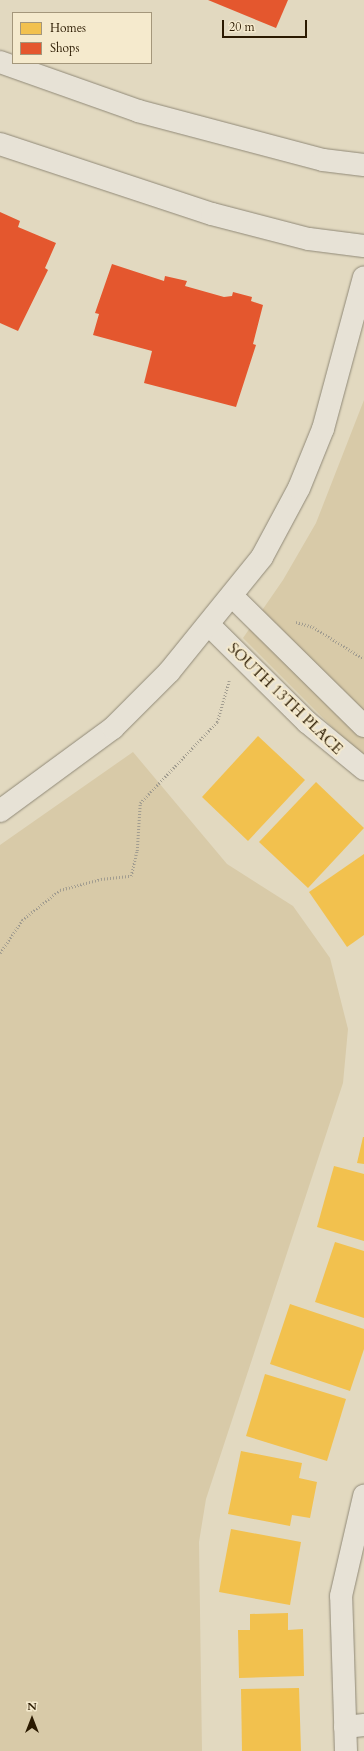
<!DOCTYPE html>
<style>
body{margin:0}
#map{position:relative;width:364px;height:1751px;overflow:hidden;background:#e2d9c0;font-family:Cardo,serif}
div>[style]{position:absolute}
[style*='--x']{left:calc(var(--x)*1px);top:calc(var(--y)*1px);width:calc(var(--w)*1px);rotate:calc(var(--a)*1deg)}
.green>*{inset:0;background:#d8caa8}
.homes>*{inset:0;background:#f2c14e}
.shops>*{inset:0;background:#e4572e}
.path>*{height:2.5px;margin-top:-1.25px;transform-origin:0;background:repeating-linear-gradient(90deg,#a29d90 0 1px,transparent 0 3px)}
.roads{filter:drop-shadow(0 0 1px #908977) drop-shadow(0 0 1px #908977)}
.minor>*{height:22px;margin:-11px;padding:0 11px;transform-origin:11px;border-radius:11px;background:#e7e2d6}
.tertiary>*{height:22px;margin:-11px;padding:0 11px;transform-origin:11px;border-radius:11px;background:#e7e2d6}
.secondary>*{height:22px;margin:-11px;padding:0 11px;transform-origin:11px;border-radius:11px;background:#e7e2d6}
span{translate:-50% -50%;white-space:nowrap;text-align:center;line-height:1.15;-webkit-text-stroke:4px #f5eacd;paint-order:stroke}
.street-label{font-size:15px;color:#2b1a01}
.legend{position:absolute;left:12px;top:12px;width:140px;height:52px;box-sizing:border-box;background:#f5eacd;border:1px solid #a4977b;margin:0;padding:5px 7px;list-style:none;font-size:12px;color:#2b1a01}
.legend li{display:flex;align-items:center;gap:8px;height:20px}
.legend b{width:20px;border:1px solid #a4977b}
.north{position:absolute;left:12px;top:1699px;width:40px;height:40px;-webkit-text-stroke:3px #f5eacd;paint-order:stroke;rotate:0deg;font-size:11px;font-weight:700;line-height:16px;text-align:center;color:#2b1a01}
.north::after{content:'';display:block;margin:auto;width:14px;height:18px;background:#2b1a01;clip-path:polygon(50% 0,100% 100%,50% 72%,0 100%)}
.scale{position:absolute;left:222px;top:20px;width:85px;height:18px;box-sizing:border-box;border:2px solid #2b1a01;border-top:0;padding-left:5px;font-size:12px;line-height:14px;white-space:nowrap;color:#2b1a01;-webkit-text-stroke:3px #f5eacd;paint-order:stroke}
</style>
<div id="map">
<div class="green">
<i style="clip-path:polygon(364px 400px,364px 759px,243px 638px,283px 580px,316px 523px)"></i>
<i style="clip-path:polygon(133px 752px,227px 864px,293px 906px,330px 958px,348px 1029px,343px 1083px,206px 1499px,199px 1542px,202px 1751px,0 1751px,0 845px)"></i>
</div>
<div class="homes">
<i style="clip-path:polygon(258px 736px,305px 780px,248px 841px,202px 797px)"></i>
<i style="clip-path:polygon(316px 782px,364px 828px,308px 888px,259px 842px)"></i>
<i style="clip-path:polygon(364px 854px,364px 935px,347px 947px,309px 892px)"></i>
<i style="clip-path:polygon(363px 1137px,364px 1137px,364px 1164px,357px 1163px)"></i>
<i style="clip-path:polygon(334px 1166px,364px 1174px,364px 1241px,317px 1227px)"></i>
<i style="clip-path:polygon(335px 1242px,364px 1251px,364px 1318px,315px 1302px)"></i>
<i style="clip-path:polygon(290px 1304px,364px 1329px,364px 1349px,350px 1391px,270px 1364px)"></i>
<i style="clip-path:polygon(265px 1374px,346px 1399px,327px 1461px,246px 1436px)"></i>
<i style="clip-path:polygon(241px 1451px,302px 1463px,299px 1478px,317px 1482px,310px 1518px,292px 1515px,290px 1526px,228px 1514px)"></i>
<i style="clip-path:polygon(231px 1529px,301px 1542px,290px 1605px,219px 1592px)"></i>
<i style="clip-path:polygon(288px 1613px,288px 1630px,303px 1629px,304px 1676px,239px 1678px,238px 1630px,250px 1630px,250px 1614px)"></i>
<i style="clip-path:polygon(299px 1688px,301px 1751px,242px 1751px,241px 1689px)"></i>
</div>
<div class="shops">
<i style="clip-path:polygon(208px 0,288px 0,276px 28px)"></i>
<i style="clip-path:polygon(0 212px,20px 221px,18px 227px,56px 243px,45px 268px,48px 270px,18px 331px,0 323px)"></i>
<i style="clip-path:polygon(112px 264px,164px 281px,165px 276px,187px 281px,185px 286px,224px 297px,232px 296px,233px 292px,252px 297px,251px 301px,263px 305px,253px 344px,256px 345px,236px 407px,144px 383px,152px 351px,93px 335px,99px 314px,95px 313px)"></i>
</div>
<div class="path">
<i style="--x:296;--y:622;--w:18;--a:16"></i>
<i style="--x:313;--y:627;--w:60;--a:32.1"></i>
<i style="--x:0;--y:953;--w:40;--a:-56"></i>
<i style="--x:22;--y:920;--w:48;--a:-38.3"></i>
<i style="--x:60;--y:890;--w:42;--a:-15"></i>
<i style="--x:101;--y:879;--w:30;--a:-6"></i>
<i style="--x:131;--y:876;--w:26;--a:-77"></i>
<i style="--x:137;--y:851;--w:48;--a:-86.4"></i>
<i style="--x:140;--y:803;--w:112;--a:-46.5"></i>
<i style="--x:217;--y:722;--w:43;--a:-73.7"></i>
</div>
<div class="roads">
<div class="minor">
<i style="--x:232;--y:596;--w:185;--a:44.6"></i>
<i style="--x:209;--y:625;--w:138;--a:44.7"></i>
<i style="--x:307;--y:722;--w:74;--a:39.5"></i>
<i style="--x:345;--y:1727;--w:19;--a:-6"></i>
<i style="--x:346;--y:1751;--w:155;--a:-91.8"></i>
<i style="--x:341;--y:1596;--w:103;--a:-77"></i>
</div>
<div class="tertiary">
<i style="--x:0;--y:811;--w:140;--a:-36.3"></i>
<i style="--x:113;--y:728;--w:79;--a:-45"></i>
<i style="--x:169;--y:672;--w:148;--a:-51"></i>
<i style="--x:262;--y:557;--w:78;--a:-61.8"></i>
<i style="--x:299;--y:488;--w:64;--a:-67.9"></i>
<i style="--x:323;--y:429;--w:157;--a:-74.9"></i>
</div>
<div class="secondary">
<i style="--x:0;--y:62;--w:146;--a:19.5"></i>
<i style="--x:138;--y:111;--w:191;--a:14.8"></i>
<i style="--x:323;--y:160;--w:41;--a:7"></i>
<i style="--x:0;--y:144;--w:223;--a:18.3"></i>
<i style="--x:212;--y:214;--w:100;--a:14.5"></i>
<i style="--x:309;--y:239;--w:55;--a:7.3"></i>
</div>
</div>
<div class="street-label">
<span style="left:285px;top:699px;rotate:44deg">SOUTH 13TH PLACE</span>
</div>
<ul class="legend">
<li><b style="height:11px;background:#f2c14e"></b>Homes</li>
<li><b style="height:11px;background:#e4572e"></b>Shops</li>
</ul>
<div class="north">N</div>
<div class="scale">20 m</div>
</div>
